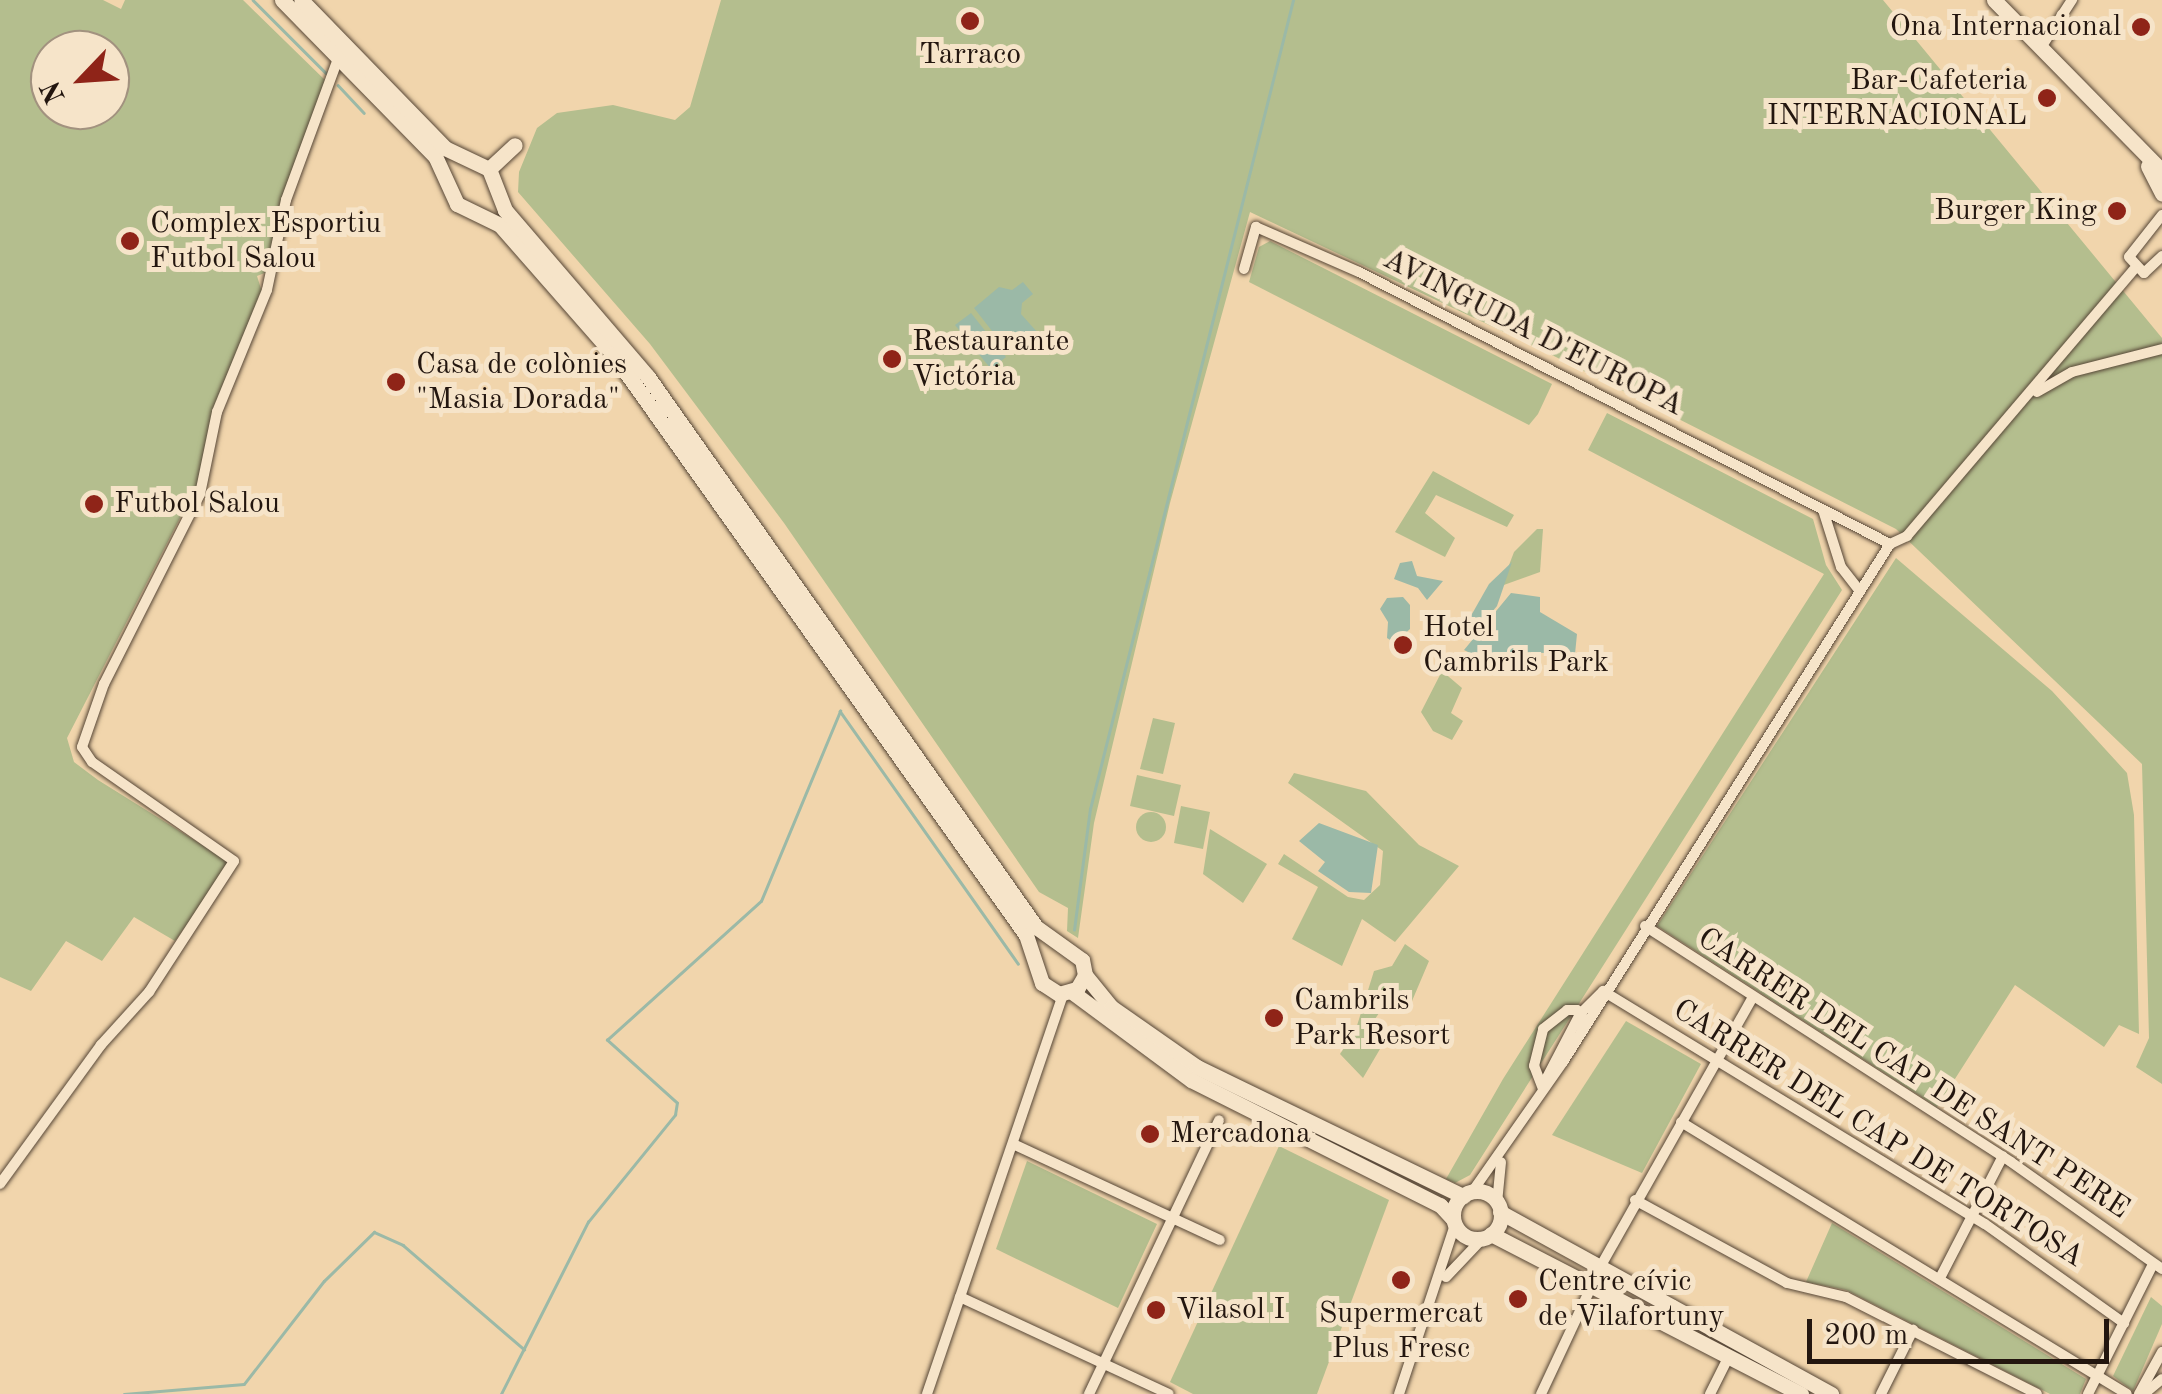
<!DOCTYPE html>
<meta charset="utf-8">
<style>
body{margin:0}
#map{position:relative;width:2162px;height:1394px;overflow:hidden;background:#f1d5ac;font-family:"Old Standard TT",serif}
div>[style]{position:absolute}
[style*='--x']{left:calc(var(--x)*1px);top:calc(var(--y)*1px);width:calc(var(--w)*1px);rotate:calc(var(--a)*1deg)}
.green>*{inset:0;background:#b4be8e}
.round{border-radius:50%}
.water>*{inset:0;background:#9bb9a7}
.stream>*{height:2.5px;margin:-1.25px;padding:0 1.25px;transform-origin:1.25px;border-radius:1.25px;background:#9bb9a7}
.roads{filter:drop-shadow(0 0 2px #564636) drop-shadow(0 0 2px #564636)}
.street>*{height:10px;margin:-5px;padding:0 5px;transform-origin:5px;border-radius:5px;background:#f6e4c9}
.secondary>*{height:15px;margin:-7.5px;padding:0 7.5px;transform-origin:7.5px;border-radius:7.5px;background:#f6e4c9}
.secondary>.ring{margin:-7.5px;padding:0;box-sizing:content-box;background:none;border:15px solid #f6e4c9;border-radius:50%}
.dots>*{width:28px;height:28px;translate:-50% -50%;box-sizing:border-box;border:5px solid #f6e4c9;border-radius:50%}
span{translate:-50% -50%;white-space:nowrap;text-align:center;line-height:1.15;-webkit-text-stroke:10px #f6e4c9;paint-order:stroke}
.poi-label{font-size:30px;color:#23160f}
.right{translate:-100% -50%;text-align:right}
.left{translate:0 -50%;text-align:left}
.street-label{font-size:30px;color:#23160f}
.north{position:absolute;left:30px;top:30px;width:100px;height:100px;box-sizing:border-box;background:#f6e4c9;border:2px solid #a2927f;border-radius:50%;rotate:245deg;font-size:28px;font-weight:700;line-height:40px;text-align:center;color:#23160f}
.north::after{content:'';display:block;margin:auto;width:35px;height:45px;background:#8f2418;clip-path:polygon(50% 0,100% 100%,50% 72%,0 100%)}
.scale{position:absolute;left:1807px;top:1319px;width:302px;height:45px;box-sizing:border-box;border:5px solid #23160f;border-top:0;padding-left:12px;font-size:30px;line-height:35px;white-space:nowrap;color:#23160f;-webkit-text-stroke:8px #f6e4c9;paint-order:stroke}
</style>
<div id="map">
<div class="green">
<i style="clip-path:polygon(evenodd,0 0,103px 0,121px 9px,125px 0,243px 0,327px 82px,267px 272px,257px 276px,262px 292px,198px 483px,67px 738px,74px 762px,98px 780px,231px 863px,175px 941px,134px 917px,102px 961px,66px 941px,31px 991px,0 977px,0 0,50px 50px,110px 50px,110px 110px,50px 110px,50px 50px)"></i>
<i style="clip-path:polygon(721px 0,1883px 0,2162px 338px,2162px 1084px,2136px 1067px,2149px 1038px,2142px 764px,1896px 529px,1548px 353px,1250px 212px,1170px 503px,1094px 823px,1078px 938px,1067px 931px,1068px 908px,1039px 892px,784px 523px,650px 344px,518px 192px,519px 172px,537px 128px,557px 113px,613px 105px,675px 120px,690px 107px)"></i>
<i style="clip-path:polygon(1270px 241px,1552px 384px,1538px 414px,1529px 425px,1249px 282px,1259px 247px)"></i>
<i style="clip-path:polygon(1607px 413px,1813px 519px,1826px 565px,1842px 590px,1470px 1175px,1455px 1183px,1446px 1179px,1503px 1079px,1824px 574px,1588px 450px)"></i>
<i style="clip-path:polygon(1433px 471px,1514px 515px,1507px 527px,1436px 495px,1425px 513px,1455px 538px,1445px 557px,1395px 532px)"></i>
<i style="clip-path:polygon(1537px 529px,1543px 529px,1540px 572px,1501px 586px,1514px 552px)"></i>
<i style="clip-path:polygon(1896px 558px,2052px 691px,2127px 773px,2134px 815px,2139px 1034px,2119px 1025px,2104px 1047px,2015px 985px,1937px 1107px,1657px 926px)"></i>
<i style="clip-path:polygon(1442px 671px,1462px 688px,1451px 713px,1463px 721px,1452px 740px,1433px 731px,1421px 712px)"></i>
<i style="clip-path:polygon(1153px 718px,1175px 723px,1163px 774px,1140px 769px)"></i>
<i style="clip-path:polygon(1294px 773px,1366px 791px,1419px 845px,1459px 866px,1395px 942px,1362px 919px,1342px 966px,1292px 939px,1318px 887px,1278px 864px,1284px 854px,1348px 897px,1364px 900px,1380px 885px,1383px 851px,1288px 783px)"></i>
<i style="clip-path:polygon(1137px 775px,1181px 785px,1174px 816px,1130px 806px)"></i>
<i style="clip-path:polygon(1181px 806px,1210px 812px,1203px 849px,1174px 843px)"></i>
<i class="round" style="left:1136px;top:812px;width:30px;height:30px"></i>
<i style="clip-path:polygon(1210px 829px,1267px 864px,1243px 903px,1203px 874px)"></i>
<i style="clip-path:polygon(1405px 944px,1429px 961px,1412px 1001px,1390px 997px,1375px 1019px,1390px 1032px,1363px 1078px,1340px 1054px,1355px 1032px,1374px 971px,1392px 966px)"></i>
<i style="clip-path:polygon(1626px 1021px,1701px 1064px,1642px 1173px,1552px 1135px)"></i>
<i style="clip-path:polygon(1279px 1146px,1389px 1200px,1317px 1394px,1193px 1394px,1170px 1382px)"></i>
<i style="clip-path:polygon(1027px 1161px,1157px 1224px,1118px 1308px,996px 1249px)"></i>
<i style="clip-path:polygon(1832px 1223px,2086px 1379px,2080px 1394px,2050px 1394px,1846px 1290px,1806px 1282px)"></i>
<i style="clip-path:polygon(2151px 1297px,2162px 1306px,2162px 1324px,2133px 1391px,2113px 1376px)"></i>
</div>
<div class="water">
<i style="clip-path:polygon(1023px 282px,1033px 294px,1022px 303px,1021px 314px,1038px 333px,1010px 354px,974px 308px,999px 287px,1012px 290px)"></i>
<i style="clip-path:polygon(971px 313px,1006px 357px,991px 369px,955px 325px)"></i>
<i style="clip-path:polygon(1412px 561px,1417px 576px,1443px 581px,1427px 600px,1418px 588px,1394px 579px,1400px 563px)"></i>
<i style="clip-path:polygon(1512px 562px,1497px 606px,1478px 629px,1464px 628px,1489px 584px)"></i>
<i style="clip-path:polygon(1511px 593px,1540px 597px,1540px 612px,1577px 634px,1575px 654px,1514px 652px,1506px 671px,1464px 650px)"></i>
<i style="clip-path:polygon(1403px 597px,1410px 605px,1410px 629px,1395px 643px,1387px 638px,1388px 622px,1380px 609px,1387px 598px)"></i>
<i style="clip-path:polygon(1319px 823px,1378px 845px,1371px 893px,1349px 892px,1318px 871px,1325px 862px,1299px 841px)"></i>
</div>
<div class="stream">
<i style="--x:253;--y:0;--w:103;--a:45"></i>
<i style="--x:338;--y:85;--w:38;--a:47"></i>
<i style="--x:1074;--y:930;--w:122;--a:-82.5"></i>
<i style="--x:1090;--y:809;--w:834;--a:-75.91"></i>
<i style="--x:124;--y:1394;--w:120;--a:-4.8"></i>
<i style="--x:244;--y:1384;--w:130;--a:-52.2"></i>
<i style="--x:324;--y:1281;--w:70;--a:-44.4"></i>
<i style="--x:374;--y:1232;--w:32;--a:24"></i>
<i style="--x:403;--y:1245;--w:160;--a:40.7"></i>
<i style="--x:501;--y:1394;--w:193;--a:-63.2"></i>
<i style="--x:588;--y:1222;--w:138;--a:-50.9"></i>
<i style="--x:675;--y:1115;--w:12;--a:-81"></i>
<i style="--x:677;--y:1103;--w:94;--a:-138"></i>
<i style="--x:607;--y:1040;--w:207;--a:-42.1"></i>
<i style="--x:761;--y:901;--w:206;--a:-67.4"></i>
<i style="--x:840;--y:711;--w:309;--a:54.8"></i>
</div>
<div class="roads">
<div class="street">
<i style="--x:2040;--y:49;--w:59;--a:-56.9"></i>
<i style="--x:2162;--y:215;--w:53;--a:128.2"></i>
<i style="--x:2129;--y:257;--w:22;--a:47"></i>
<i style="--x:2144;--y:273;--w:25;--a:-43"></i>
<i style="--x:1244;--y:269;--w:44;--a:-74.1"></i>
<i style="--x:1256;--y:227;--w:112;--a:23.6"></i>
<i style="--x:1359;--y:272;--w:597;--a:27.12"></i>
<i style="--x:2037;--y:392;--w:40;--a:-29.7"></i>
<i style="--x:2072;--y:372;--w:93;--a:-14.3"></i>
<i style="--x:1823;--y:510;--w:60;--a:72.5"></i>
<i style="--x:1841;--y:567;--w:31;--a:52"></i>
<i style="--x:1890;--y:544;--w:19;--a:-25"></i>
<i style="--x:1907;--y:536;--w:350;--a:-49.6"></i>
<i style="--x:1645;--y:926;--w:435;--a:32.8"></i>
<i style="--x:2011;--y:1162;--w:185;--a:35.3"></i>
<i style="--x:1603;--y:991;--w:447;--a:31.4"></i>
<i style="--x:1985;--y:1224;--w:171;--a:35.5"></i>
<i style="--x:1544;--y:1083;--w:78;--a:-62.4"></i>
<i style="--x:1580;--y:1014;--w:33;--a:-45"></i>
<i style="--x:1543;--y:1089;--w:25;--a:-111"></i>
<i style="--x:1534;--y:1066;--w:38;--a:-76"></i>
<i style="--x:1543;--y:1029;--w:31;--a:-38"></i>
<i style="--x:1567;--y:1010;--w:10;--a:0"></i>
<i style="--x:1577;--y:1010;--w:10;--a:53"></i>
<i style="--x:1583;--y:1018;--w:9;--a:126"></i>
<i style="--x:1681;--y:1122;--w:522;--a:31.38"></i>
<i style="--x:1013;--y:1144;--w:228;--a:24.9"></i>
<i style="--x:0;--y:1184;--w:172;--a:-54"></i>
<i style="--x:101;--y:1045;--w:72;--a:-47.8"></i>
<i style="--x:149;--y:992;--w:156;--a:-57"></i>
<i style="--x:234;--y:861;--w:173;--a:-145.1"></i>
<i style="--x:92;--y:762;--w:18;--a:-124"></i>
<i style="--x:82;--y:747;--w:67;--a:-70.8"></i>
<i style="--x:104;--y:684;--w:213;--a:-63.2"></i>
<i style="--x:200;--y:494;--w:84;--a:-78.3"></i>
<i style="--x:217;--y:412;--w:132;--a:-67.7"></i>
<i style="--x:267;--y:290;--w:92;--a:-78.1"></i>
<i style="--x:286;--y:200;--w:153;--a:-69.8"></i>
<i style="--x:1472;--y:1192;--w:159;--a:-55"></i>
<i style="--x:1563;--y:1062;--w:613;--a:-57.74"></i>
<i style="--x:1635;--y:1200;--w:173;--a:28.6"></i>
<i style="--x:1787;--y:1283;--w:61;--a:13.3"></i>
<i style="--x:1846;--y:1297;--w:214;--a:26.9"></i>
<i style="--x:1497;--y:1203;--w:41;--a:-84.4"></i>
<i style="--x:1599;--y:1269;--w:310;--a:-60.5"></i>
<i style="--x:1446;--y:1277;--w:54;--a:-46.5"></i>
<i style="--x:1940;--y:1278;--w:137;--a:-62.7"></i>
<i style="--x:960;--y:1297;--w:230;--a:24.9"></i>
<i style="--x:927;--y:1394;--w:422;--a:-71.2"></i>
<i style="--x:1089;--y:1394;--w:303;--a:-64.6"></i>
<i style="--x:1399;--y:1394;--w:178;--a:-71.7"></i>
<i style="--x:1541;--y:1394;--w:123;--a:-64.9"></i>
<i style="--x:1710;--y:1394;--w:42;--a:-63.4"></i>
<i style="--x:1881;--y:1394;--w:72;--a:-63.4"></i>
<i style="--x:2088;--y:1394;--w:145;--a:-63.4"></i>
<i style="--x:2139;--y:1394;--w:48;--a:-61.3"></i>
<i style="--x:2144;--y:1394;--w:23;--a:-40"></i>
</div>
<div class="secondary">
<i style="--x:282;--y:0;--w:219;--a:45.6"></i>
<i style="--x:435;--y:156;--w:53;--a:65.4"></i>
<i style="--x:457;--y:204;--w:48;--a:26"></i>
<i style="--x:500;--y:225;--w:171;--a:48.8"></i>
<i style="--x:613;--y:354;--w:713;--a:54.59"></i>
<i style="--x:1026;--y:935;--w:51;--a:71.6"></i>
<i style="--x:1042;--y:983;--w:20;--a:33"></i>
<i style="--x:1059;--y:994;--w:19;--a:-16"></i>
<i style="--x:1077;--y:989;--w:16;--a:-60"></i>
<i style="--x:1085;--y:975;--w:15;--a:-101"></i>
<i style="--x:1082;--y:960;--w:57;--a:-144.3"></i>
<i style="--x:1036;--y:927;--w:673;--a:-125.2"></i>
<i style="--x:648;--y:377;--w:220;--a:-130.6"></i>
<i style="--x:505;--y:210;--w:44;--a:-111.3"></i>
<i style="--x:489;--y:169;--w:49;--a:-154.5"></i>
<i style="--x:445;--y:148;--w:206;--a:-134.2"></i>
<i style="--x:1994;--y:0;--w:240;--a:45.5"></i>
<i style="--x:2148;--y:166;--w:31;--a:63"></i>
<i style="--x:489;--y:169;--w:35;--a:-43"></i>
<i style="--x:1085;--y:975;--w:41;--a:50.9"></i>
<i style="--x:1111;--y:1007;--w:105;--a:34.9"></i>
<i style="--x:1197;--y:1067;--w:296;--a:25.9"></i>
<i style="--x:1072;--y:992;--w:148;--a:36.5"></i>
<i style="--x:1191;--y:1080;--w:279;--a:26.7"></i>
<i style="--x:1440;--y:1205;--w:19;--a:47"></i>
<i class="ring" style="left:1453px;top:1191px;width:33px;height:33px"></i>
<i style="--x:1500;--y:1212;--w:378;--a:28.8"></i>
<i style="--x:1491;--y:1234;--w:349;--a:27.3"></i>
</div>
</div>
<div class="dots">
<i style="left:970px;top:21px;background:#8f2418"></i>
<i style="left:2141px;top:27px;background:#8f2418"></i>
<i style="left:2047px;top:98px;background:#8f2418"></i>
<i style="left:2117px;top:211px;background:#8f2418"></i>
<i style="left:130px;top:241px;background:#8f2418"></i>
<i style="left:892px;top:359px;background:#8f2418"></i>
<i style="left:396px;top:382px;background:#8f2418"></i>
<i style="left:94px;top:504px;background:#8f2418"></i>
<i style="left:1403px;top:645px;background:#8f2418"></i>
<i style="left:1274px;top:1018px;background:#8f2418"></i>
<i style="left:1150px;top:1134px;background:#8f2418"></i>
<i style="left:1401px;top:1280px;background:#8f2418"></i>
<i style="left:1518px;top:1299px;background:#8f2418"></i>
<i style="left:1156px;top:1310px;background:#8f2418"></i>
</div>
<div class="poi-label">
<span class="right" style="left:2121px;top:27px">Ona Internacional</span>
<span style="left:970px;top:55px">Tarraco</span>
<span class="right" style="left:2027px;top:98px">Bar-Cafeteria<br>INTERNACIONAL</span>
<span class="right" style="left:2097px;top:211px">Burger King</span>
<span class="left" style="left:150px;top:241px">Complex Esportiu<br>Futbol Salou</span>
<span class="left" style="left:912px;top:359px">Restaurante<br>Victória</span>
<span class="left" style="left:416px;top:382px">Casa de colònies<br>"Masia Dorada"</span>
<span class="left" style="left:114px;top:504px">Futbol Salou</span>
<span class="left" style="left:1423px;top:645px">Hotel<br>Cambrils Park</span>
<span class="left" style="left:1294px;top:1018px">Cambrils<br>Park Resort</span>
<span class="left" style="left:1170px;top:1134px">Mercadona</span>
<span class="left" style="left:1538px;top:1299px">Centre cívic<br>de Vilafortuny</span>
<span class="left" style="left:1176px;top:1310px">Vilasol I</span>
<span style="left:1401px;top:1331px">Supermercat<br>Plus Fresc</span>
</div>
<div class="street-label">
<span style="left:1533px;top:333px;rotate:27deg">AVINGUDA D'EUROPA</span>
<span style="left:1913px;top:1074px;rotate:33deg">CARRER DEL CAP DE SANT PERE</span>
<span style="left:1878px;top:1134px;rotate:32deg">CARRER DEL CAP DE TORTOSA</span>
</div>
<div class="north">N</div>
<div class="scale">200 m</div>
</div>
